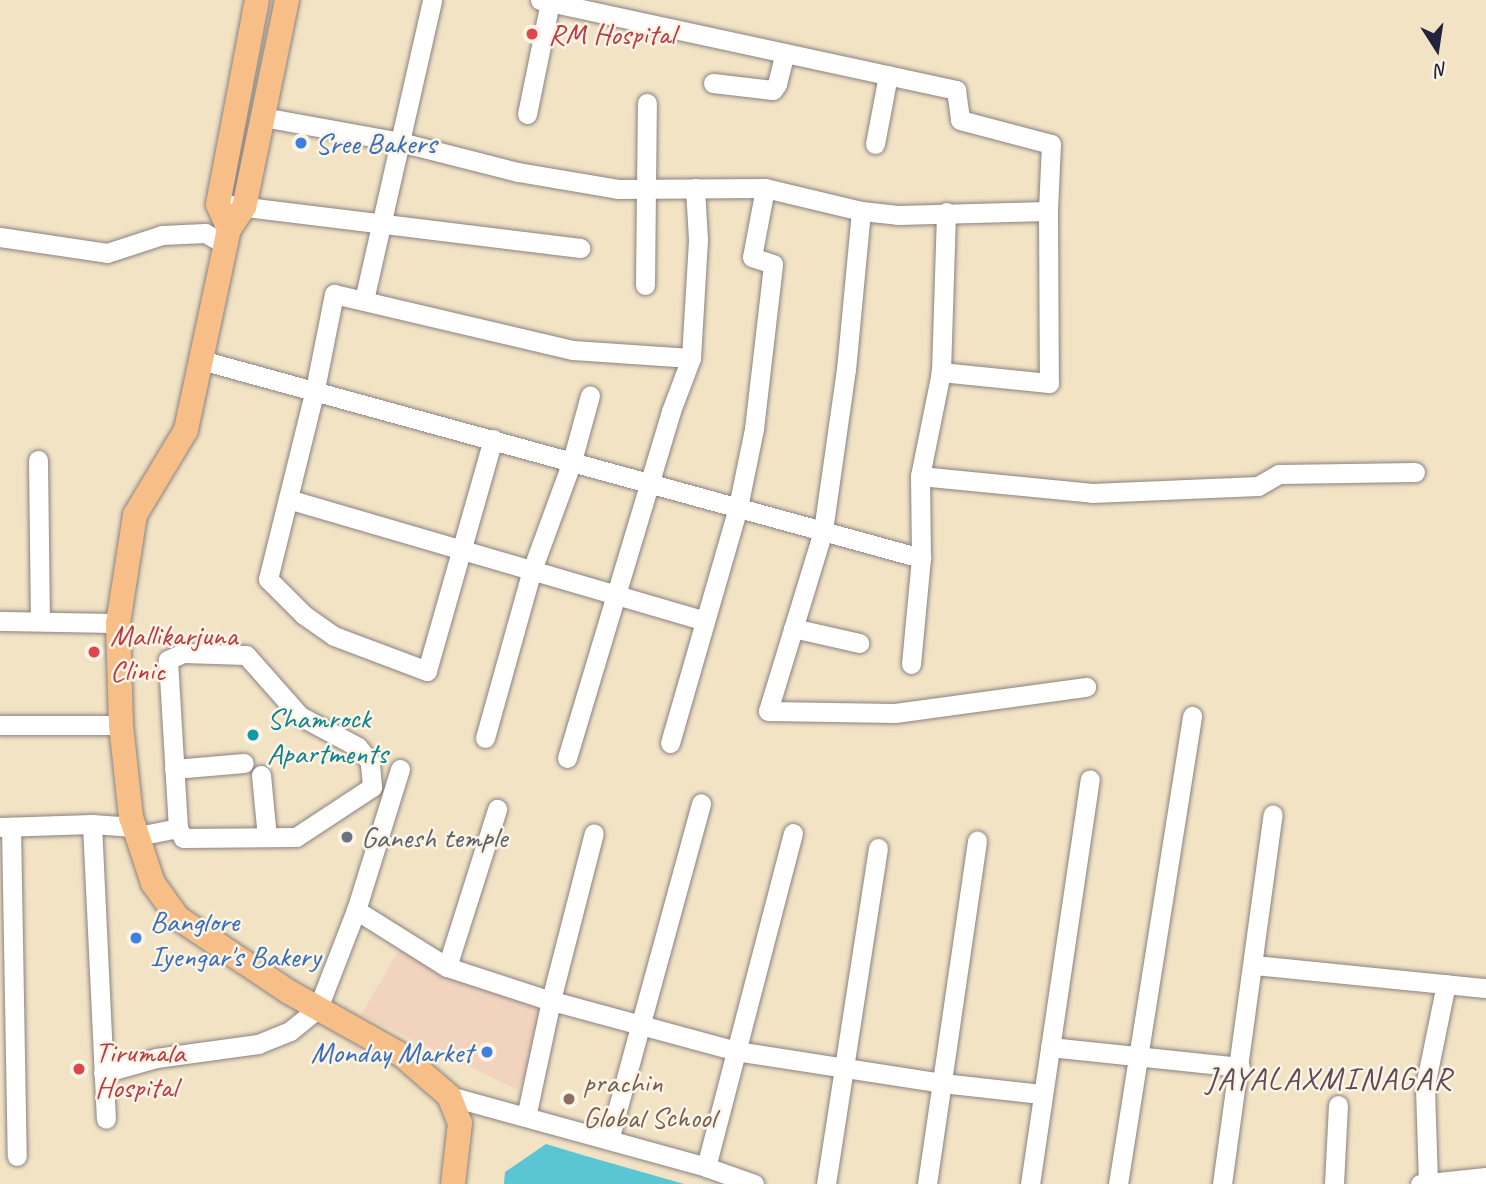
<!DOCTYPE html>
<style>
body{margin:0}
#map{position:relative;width:1486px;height:1184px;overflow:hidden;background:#f2e3c5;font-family:Caveat,sans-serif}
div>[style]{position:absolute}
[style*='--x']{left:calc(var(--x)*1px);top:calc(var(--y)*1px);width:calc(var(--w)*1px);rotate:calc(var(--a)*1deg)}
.built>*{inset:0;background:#f2d4be}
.water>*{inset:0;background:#5ac6d4}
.roads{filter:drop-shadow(0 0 2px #8a8280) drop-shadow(0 0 2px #8a8280)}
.minor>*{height:19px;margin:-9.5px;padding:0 9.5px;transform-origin:9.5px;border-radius:9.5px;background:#fff}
.major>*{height:24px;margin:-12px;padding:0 12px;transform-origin:12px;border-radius:12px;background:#f7be87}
.dots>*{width:19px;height:19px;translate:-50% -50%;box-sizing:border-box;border:4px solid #fcf5e5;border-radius:50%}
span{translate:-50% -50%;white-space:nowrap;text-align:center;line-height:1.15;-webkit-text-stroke:5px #fcf5e5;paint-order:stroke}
.health-label{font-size:30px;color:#be3a42}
.left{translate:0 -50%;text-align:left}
.shop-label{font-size:30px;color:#366cbe}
.right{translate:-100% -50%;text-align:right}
.culture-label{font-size:30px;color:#0d838f}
.worship-label{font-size:30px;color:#5b616d}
.education-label{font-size:30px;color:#785e54}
.neighbourhood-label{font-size:32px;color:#604a57;letter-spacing:2px}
.north{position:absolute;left:1402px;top:14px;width:70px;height:70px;-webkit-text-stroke:5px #fcf5e5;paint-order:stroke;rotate:168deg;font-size:19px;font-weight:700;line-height:28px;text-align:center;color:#22223b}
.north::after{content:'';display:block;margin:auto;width:24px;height:32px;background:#22223b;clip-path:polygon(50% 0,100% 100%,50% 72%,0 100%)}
</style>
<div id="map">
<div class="built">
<i style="clip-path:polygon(399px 950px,468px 983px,552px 1009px,518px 1090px,361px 1015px)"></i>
</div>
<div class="water">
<i style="clip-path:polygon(546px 1144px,586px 1156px,684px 1184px,504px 1184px,505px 1172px)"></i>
</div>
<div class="roads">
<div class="minor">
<i style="--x:540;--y:0;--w:426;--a:12.2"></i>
<i style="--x:956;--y:90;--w:30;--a:82"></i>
<i style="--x:960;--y:120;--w:94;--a:14.8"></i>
<i style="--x:1051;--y:144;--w:67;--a:92.6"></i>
<i style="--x:1048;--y:211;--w:172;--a:89.7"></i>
<i style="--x:1049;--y:383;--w:109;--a:-174.2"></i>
<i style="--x:713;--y:83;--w:60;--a:6.7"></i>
<i style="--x:773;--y:90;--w:7;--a:-56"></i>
<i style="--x:777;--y:84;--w:32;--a:-76"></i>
<i style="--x:527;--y:114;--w:114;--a:-78.4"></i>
<i style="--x:263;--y:117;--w:139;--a:10.3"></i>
<i style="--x:400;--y:142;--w:122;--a:14.3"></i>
<i style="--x:518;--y:172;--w:101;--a:9.6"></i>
<i style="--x:618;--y:189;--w:147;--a:-0.4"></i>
<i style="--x:765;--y:188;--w:99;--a:13.5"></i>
<i style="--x:861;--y:211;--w:37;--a:6"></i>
<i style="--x:898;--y:215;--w:150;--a:-1.5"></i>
<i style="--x:875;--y:144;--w:70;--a:-79.3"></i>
<i style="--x:230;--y:205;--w:353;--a:7"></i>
<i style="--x:861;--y:211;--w:159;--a:95.4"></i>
<i style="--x:846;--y:369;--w:164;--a:98.1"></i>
<i style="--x:823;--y:531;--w:188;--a:107"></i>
<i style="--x:768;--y:711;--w:127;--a:0.9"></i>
<i style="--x:895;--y:713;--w:193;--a:-7.8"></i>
<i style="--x:0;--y:237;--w:108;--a:8.5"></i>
<i style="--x:107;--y:253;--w:58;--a:-18.1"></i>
<i style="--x:162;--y:235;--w:43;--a:-2.7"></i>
<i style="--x:205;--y:233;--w:25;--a:29"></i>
<i style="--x:645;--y:285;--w:182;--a:-89.4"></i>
<i style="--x:364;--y:300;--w:308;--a:-77.2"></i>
<i style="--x:201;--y:360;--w:747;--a:15.38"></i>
<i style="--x:493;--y:439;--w:241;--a:105.9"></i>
<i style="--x:427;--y:671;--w:99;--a:-159.4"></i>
<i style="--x:334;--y:636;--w:37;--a:-145"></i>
<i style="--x:304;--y:615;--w:51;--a:-135"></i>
<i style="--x:268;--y:579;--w:196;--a:-76.1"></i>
<i style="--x:315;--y:389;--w:97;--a:-78.7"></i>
<i style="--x:334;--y:294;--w:245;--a:13.2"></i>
<i style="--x:573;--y:350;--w:118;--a:3.9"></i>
<i style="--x:691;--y:358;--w:119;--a:-86.6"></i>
<i style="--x:698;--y:239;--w:51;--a:-93.4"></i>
<i style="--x:38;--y:460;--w:161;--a:89.3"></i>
<i style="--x:920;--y:476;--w:173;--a:5.6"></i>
<i style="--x:1092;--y:493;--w:166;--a:-2.4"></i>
<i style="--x:1258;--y:486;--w:24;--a:-30"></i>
<i style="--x:1279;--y:474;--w:136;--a:-0.8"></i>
<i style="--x:288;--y:499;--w:434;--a:16.3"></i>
<i style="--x:0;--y:621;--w:118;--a:1"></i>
<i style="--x:793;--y:628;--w:68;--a:12.8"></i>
<i style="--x:911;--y:664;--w:106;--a:-84.6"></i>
<i style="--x:921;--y:558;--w:82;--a:-90.7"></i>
<i style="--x:920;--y:476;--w:106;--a:-78.6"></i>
<i style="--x:941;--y:372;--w:160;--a:-88.2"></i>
<i style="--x:0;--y:725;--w:121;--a:0"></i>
<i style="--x:485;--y:738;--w:174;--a:-74.4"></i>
<i style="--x:532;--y:570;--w:116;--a:-69.8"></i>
<i style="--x:572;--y:461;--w:68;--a:-74.7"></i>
<i style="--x:670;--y:743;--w:246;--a:-73.9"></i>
<i style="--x:738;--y:507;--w:80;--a:-78.4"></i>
<i style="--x:754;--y:429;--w:166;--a:-83.4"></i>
<i style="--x:773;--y:264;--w:22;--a:-162"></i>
<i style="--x:752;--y:257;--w:70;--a:-79.3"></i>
<i style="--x:567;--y:758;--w:362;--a:-73.3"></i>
<i style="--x:671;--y:411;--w:57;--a:-69.3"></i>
<i style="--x:174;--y:769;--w:70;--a:-4.9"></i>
<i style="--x:400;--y:769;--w:148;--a:107.3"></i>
<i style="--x:356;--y:910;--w:107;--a:32.1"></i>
<i style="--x:447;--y:967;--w:103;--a:18.1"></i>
<i style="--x:545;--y:999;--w:198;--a:15.2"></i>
<i style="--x:736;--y:1051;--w:208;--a:8.8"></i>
<i style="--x:942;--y:1083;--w:100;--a:6.3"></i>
<i style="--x:261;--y:775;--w:62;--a:84.5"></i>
<i style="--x:92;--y:824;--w:295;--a:87.3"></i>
<i style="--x:0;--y:827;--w:92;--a:-1.9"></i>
<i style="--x:92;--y:824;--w:42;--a:4.1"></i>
<i style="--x:11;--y:827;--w:329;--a:89"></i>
<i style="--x:138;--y:836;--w:41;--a:-11.3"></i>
<i style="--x:178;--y:828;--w:11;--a:63"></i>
<i style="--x:183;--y:838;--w:113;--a:-0.5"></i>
<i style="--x:296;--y:837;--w:91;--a:-33.3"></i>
<i style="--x:372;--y:787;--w:25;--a:-95"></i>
<i style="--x:370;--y:762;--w:19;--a:-129"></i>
<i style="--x:358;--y:747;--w:66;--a:-151.9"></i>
<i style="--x:300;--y:716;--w:81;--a:-131.5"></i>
<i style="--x:246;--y:655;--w:63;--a:-178.2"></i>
<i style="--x:183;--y:653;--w:17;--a:155"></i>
<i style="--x:168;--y:660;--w:168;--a:86.6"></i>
<i style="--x:1254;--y:965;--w:233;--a:5.7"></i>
<i style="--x:447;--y:967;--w:166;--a:-72.4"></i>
<i style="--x:1050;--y:1047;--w:191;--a:6"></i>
<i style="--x:103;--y:1073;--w:55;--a:-15.8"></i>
<i style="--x:156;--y:1058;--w:103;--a:-7.8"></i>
<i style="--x:258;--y:1044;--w:35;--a:-22"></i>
<i style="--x:290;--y:1031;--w:36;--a:-39"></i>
<i style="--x:318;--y:1008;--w:105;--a:-68.8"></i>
<i style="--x:449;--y:1096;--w:267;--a:15.4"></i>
<i style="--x:706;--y:1167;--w:51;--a:19.5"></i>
<i style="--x:526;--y:1117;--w:120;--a:-77.9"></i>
<i style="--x:551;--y:1000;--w:172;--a:-75.6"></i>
<i style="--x:609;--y:1140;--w:349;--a:-74.7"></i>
<i style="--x:706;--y:1167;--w:345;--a:-75.4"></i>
<i style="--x:1428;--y:1183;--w:97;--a:-91.8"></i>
<i style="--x:1425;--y:1086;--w:104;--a:-78.4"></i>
<i style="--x:826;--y:1184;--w:340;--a:-81.2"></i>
<i style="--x:927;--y:1184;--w:347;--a:-81.7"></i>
<i style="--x:1030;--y:1184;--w:409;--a:-81.6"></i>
<i style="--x:1118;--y:1184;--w:474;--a:-81"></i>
<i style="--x:1222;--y:1184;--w:373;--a:-82.2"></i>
<i style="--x:1334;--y:1184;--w:79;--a:-87.1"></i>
<i style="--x:1420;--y:1184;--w:66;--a:-6.1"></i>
</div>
<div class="major">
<i style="--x:287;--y:0;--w:211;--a:101.7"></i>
<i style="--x:244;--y:207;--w:27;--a:124"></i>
<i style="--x:229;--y:229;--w:206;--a:102.1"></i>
<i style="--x:186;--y:430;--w:99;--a:121"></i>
<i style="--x:135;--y:515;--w:109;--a:98.9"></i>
<i style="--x:118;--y:623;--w:102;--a:88.3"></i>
<i style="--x:121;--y:725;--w:93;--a:83.8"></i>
<i style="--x:131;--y:817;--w:70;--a:71.6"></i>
<i style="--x:153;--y:883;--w:43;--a:54.5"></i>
<i style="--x:178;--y:918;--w:133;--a:33.7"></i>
<i style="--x:289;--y:992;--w:131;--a:29.3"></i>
<i style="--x:403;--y:1056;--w:61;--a:41"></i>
<i style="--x:449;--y:1096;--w:29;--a:68"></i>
<i style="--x:460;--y:1123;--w:61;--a:96.5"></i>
<i style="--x:229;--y:229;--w:27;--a:-114"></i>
<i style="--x:218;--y:204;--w:208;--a:-79.2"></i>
</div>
</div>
<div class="dots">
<i style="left:532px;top:34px;background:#e0444e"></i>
<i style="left:301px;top:143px;background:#3f7fe0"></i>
<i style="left:94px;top:652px;background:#e0444e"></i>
<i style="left:253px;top:735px;background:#0f9aa8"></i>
<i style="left:347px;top:837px;background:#6b7280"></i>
<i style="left:136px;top:938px;background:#3f7fe0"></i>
<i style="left:487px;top:1052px;background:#3f7fe0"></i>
<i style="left:79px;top:1069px;background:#e0444e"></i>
<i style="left:569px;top:1099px;background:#8d6e63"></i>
</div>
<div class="health-label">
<span class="left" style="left:548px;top:34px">RM Hospital</span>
<span class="left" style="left:110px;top:652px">Mallikarjuna<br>Clinic</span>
<span class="left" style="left:95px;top:1069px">Tirumala<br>Hospital</span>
</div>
<div class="shop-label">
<span class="left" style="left:315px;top:143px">Sree Bakers</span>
<span class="left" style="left:150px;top:938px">Banglore<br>Iyengar's Bakery</span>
<span class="right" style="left:473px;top:1052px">Monday Market</span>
</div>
<div class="culture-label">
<span class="left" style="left:267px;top:735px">Shamrock<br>Apartments</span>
</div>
<div class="worship-label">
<span class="left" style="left:361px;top:837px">Ganesh temple</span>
</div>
<div class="education-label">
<span class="left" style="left:583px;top:1099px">prachin<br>Global School</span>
</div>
<div class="neighbourhood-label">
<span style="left:1329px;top:1079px">JAYALAXMINAGAR</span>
</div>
<div class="north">N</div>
</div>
